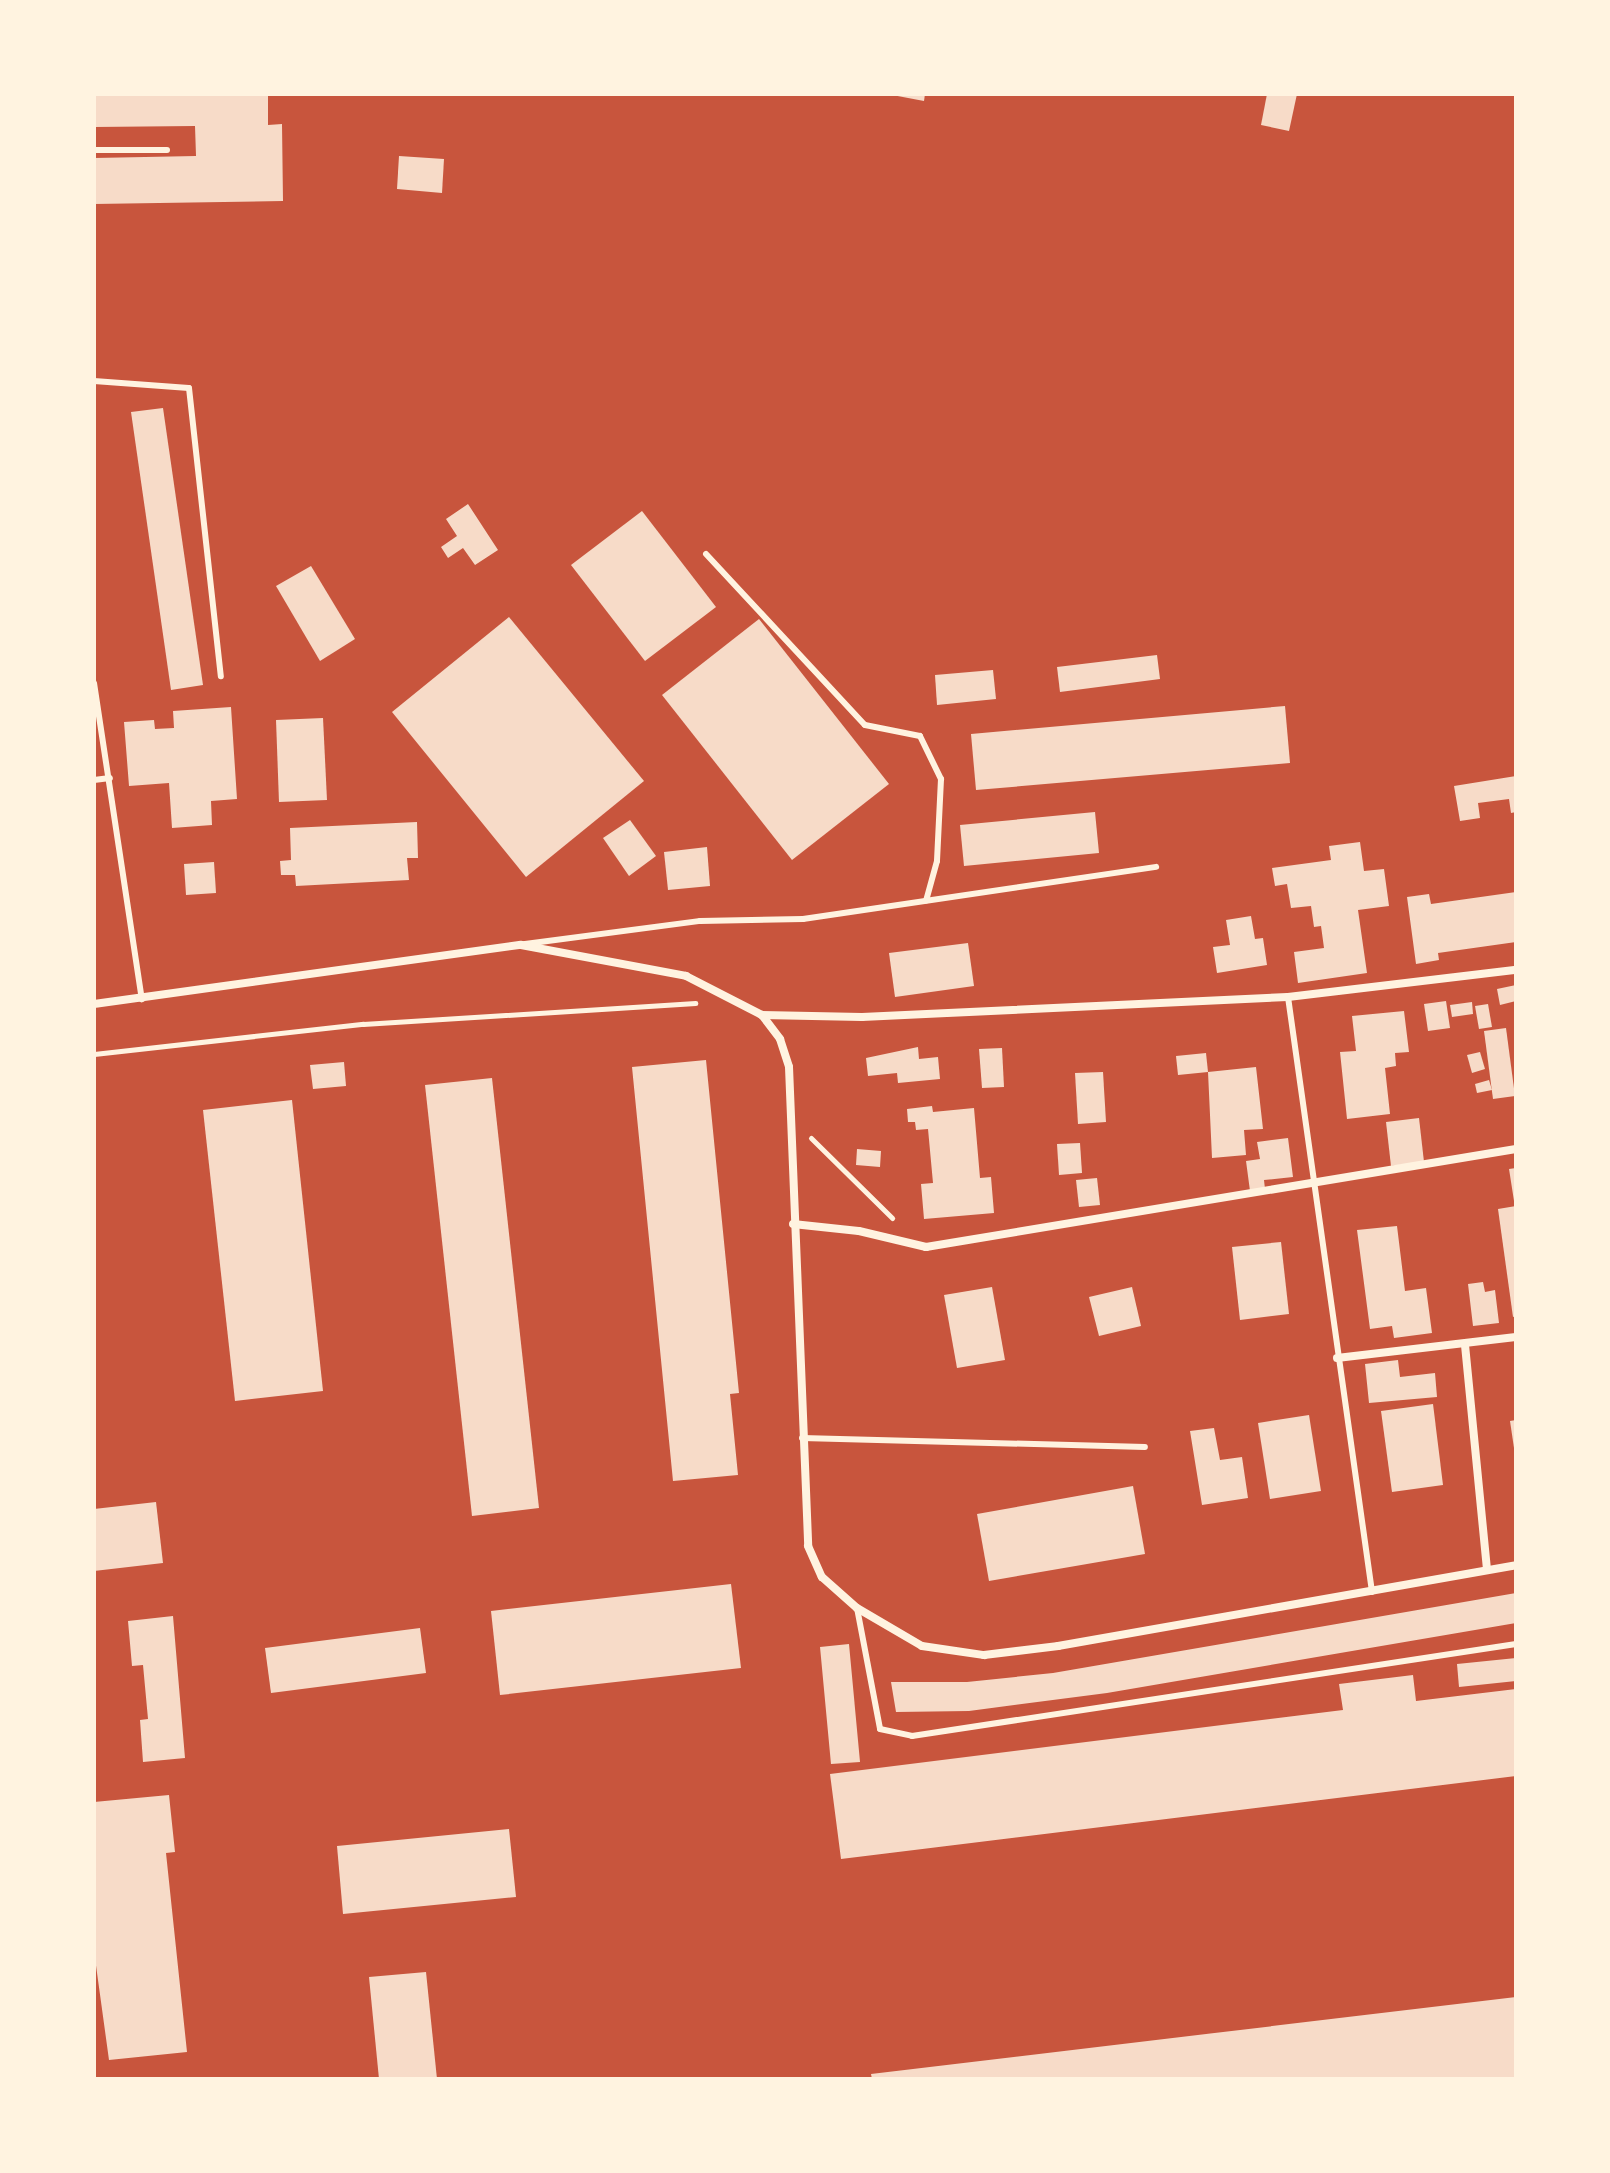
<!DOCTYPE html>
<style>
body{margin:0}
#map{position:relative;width:1610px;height:2173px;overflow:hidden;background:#c8553d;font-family:"PT Sans",sans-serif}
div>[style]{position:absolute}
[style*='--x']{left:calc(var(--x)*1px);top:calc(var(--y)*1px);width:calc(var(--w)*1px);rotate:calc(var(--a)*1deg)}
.building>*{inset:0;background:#f7dbc8}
.path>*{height:5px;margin:-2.5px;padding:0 2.5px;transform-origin:2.5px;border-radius:2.5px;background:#fff3e0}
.service>*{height:6px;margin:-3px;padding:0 3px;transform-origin:3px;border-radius:3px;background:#fff3e0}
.minor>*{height:8px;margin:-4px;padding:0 4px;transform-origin:4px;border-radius:4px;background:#fff3e0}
span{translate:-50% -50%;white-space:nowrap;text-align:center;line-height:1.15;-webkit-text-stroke:8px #fff3e0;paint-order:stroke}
.frame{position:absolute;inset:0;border:96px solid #fff3e0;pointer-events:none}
</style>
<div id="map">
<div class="building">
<i style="clip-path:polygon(94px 94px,268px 94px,268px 125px,282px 124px,283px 201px,94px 204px,94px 158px,196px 156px,195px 126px,94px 127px)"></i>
<i style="clip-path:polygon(887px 94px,925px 94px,924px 101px)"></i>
<i style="clip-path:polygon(1267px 94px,1297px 94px,1289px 131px,1261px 125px)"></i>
<i style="clip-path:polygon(399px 156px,444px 159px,442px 193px,397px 189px)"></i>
<i style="clip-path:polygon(163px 408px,203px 685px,171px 690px,131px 412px)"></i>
<i style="clip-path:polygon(468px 504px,498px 550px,475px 565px,463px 548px,448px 558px,441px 547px,457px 536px,446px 519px)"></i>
<i style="clip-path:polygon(642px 511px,716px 607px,645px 661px,571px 565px)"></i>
<i style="clip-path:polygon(311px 566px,355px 639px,320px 661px,276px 586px)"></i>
<i style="clip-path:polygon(509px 617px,644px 781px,526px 877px,392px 712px)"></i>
<i style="clip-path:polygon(759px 619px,889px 784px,792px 860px,662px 695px)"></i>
<i style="clip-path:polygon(1157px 655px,1160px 679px,1060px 692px,1057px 667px)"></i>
<i style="clip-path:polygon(993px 670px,996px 699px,937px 705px,935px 675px)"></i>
<i style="clip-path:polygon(1285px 706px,1290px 763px,976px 790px,971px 734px)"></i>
<i style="clip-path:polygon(231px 707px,237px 799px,211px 801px,212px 825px,172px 828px,169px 783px,129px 786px,124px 722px,154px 720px,155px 729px,174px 728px,173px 711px)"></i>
<i style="clip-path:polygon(323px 718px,327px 800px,279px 802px,276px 720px)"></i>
<i style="clip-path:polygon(1516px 776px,1516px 812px,1511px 813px,1509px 799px,1478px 803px,1480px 818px,1460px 821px,1454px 786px)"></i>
<i style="clip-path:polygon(1095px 812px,1099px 853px,964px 866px,960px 825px)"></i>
<i style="clip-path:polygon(630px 820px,656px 856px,629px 876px,603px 838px)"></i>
<i style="clip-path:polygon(417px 822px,418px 858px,407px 858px,409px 880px,296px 886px,295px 875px,281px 875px,280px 861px,291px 860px,290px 828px)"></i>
<i style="clip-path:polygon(1360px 842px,1364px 871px,1384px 869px,1389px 906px,1358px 910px,1367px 973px,1298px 983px,1294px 952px,1324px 948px,1321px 926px,1314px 927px,1311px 906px,1291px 908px,1287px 884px,1275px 886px,1272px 868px,1331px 860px,1329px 846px)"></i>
<i style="clip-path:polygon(707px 847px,710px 886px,668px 890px,664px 852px)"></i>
<i style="clip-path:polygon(214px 862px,216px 893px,186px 895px,184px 864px)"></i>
<i style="clip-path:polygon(1516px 892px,1516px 942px,1438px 953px,1439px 960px,1416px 964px,1407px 897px,1429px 894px,1431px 904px)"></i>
<i style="clip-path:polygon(1251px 916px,1255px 939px,1263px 938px,1267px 965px,1217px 973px,1213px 947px,1230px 945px,1226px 920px)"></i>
<i style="clip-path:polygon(968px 943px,974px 986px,895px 997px,889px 953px)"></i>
<i style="clip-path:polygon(1516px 985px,1516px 1001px,1500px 1005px,1497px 989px)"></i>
<i style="clip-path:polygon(1446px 1001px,1450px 1028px,1428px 1031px,1424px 1004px)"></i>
<i style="clip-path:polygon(1472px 1002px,1473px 1014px,1452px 1017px,1450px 1005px)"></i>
<i style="clip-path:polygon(1488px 1004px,1492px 1027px,1479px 1029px,1475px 1006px)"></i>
<i style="clip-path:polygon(1404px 1011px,1409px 1052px,1395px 1053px,1396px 1066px,1385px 1068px,1390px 1114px,1347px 1119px,1340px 1052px,1356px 1051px,1352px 1016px)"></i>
<i style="clip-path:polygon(1506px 1028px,1515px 1096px,1493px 1099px,1484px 1031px)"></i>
<i style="clip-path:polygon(918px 1047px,919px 1059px,938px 1057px,940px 1079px,898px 1083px,897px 1073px,868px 1076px,866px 1058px)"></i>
<i style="clip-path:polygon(1002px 1048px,1004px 1087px,982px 1088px,979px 1049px)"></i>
<i style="clip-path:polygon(1480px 1052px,1485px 1069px,1472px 1073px,1467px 1055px)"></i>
<i style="clip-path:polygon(1206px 1053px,1208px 1072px,1178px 1075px,1176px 1056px)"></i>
<i style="clip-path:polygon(706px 1060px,739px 1393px,730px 1394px,738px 1475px,673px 1481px,632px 1067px)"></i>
<i style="clip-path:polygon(344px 1062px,346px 1086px,313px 1089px,310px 1065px)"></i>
<i style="clip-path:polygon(1256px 1067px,1263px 1129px,1244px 1130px,1246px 1155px,1212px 1158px,1208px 1072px)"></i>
<i style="clip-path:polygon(1103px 1072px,1106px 1122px,1078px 1124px,1075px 1073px)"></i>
<i style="clip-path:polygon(492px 1078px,539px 1508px,472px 1516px,425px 1085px)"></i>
<i style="clip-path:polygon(1489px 1080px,1492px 1090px,1477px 1093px,1475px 1084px)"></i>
<i style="clip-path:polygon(292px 1100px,323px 1391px,235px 1401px,203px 1110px)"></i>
<i style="clip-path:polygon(932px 1106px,933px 1112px,974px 1108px,980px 1178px,991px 1177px,994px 1213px,924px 1219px,921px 1184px,933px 1183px,928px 1129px,916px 1130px,915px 1122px,908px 1122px,907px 1109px)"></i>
<i style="clip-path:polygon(1419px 1118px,1424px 1162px,1391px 1166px,1386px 1122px)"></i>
<i style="clip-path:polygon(1288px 1138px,1293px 1177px,1264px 1180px,1265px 1189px,1250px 1191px,1246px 1161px,1260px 1159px,1257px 1142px)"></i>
<i style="clip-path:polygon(1080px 1143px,1082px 1173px,1059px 1175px,1057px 1144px)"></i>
<i style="clip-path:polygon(857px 1149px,881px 1151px,880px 1167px,856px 1165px)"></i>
<i style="clip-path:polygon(1516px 1168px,1516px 1201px,1514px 1201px,1509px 1169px)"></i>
<i style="clip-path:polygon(1097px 1178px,1100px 1205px,1079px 1207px,1076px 1180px)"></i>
<i style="clip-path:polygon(1516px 1206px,1516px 1316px,1513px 1317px,1498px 1209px)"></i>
<i style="clip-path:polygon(1397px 1226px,1405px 1291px,1426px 1288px,1432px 1333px,1394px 1338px,1392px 1326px,1370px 1329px,1357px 1230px)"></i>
<i style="clip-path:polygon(1281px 1242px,1289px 1314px,1240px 1320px,1232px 1247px)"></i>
<i style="clip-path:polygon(1483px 1282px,1485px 1292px,1495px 1290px,1499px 1323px,1473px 1326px,1468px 1284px)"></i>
<i style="clip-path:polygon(992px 1287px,1005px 1360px,957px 1368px,944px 1295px)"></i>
<i style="clip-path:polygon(1132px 1287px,1141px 1326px,1099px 1336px,1089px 1297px)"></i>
<i style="clip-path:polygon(1398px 1360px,1400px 1377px,1435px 1373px,1437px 1397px,1369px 1403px,1365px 1364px)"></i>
<i style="clip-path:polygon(1433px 1404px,1443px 1485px,1392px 1492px,1381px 1411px)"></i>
<i style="clip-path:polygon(1309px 1415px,1321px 1491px,1270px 1499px,1258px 1423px)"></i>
<i style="clip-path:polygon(1516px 1420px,1516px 1448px,1514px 1448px,1510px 1421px)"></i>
<i style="clip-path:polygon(1214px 1428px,1220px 1460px,1242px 1457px,1248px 1498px,1202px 1505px,1190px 1431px)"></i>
<i style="clip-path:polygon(1133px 1486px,1145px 1554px,989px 1581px,977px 1514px)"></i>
<i style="clip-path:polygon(156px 1502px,163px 1563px,94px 1571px,94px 1509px)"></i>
<i style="clip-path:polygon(731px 1584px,741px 1668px,500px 1695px,491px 1611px)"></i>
<i style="clip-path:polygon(1516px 1593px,1516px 1623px,1107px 1693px,969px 1711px,896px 1712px,891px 1682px,967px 1682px,1053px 1673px)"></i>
<i style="clip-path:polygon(173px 1616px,185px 1758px,143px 1762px,140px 1720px,148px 1719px,143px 1665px,132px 1666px,128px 1621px)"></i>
<i style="clip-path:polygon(420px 1628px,426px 1673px,271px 1693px,265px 1648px)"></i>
<i style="clip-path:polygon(849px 1644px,860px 1762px,831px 1764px,820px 1647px)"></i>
<i style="clip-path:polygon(1516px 1658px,1516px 1681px,1459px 1687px,1457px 1664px)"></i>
<i style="clip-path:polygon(1413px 1675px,1416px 1701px,1516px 1689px,1516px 1776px,841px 1859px,830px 1774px,1343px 1710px,1339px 1684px)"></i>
<i style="clip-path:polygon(169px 1795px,175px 1852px,166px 1853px,187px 2052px,109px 2060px,94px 1951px,94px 1802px)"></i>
<i style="clip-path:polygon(509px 1829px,516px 1897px,343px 1914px,337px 1846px)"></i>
<i style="clip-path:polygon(426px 1972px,437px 2079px,379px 2079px,369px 1977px)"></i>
<i style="clip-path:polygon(1516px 1997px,1516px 2079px,872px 2079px,871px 2074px)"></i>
</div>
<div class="path">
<i style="--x:94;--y:1054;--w:271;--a:-6.4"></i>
<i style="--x:363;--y:1024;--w:333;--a:-3.6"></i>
<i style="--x:811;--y:1138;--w:114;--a:44.6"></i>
</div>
<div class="service">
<i style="--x:94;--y:150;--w:73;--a:0"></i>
<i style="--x:94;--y:381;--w:95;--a:4.2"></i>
<i style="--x:189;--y:388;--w:290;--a:83.7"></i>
<i style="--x:706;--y:554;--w:233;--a:47.1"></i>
<i style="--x:865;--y:725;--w:56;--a:11.3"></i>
<i style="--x:920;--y:736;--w:48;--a:64"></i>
<i style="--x:941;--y:779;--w:82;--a:92.8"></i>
<i style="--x:937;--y:861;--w:41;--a:105.4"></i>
<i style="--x:94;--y:683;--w:320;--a:81.4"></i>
<i style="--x:94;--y:780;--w:16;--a:-7"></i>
<i style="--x:525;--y:944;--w:177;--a:-7.5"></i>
<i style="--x:700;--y:921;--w:103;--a:-1.1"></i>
<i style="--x:803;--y:919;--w:357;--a:-8.4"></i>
<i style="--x:1288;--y:997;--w:601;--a:81.96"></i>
<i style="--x:802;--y:1438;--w:343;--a:1.5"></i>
<i style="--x:857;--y:1608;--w:123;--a:79.2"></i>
<i style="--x:880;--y:1729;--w:33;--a:12"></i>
<i style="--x:912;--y:1736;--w:611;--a:-8.66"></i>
</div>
<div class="minor">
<i style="--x:94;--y:1004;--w:431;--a:-7.9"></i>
<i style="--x:521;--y:945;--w:168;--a:10.6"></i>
<i style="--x:686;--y:976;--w:85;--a:27.2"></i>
<i style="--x:762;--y:1015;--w:30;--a:53"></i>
<i style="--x:780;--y:1039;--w:29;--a:72"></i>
<i style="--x:789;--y:1067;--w:479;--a:87.7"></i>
<i style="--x:808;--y:1546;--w:34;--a:66"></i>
<i style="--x:822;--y:1577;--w:47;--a:41.5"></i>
<i style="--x:857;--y:1608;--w:75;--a:30.3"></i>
<i style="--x:922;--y:1646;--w:63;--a:8.3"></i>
<i style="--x:984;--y:1655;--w:75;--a:-6.9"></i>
<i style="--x:1058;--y:1646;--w:465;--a:-10"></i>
<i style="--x:762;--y:1015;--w:100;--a:1.1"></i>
<i style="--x:862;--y:1017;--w:426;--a:-2.7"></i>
<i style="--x:1288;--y:997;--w:230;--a:-6.8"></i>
<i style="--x:793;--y:1224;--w:66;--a:6.1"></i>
<i style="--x:859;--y:1231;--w:69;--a:13.4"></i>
<i style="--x:926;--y:1247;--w:598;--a:-9.43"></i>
<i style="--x:1465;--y:1345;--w:226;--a:84.4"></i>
<i style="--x:1337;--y:1358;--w:180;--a:-6.7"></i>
</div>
<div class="frame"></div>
</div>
